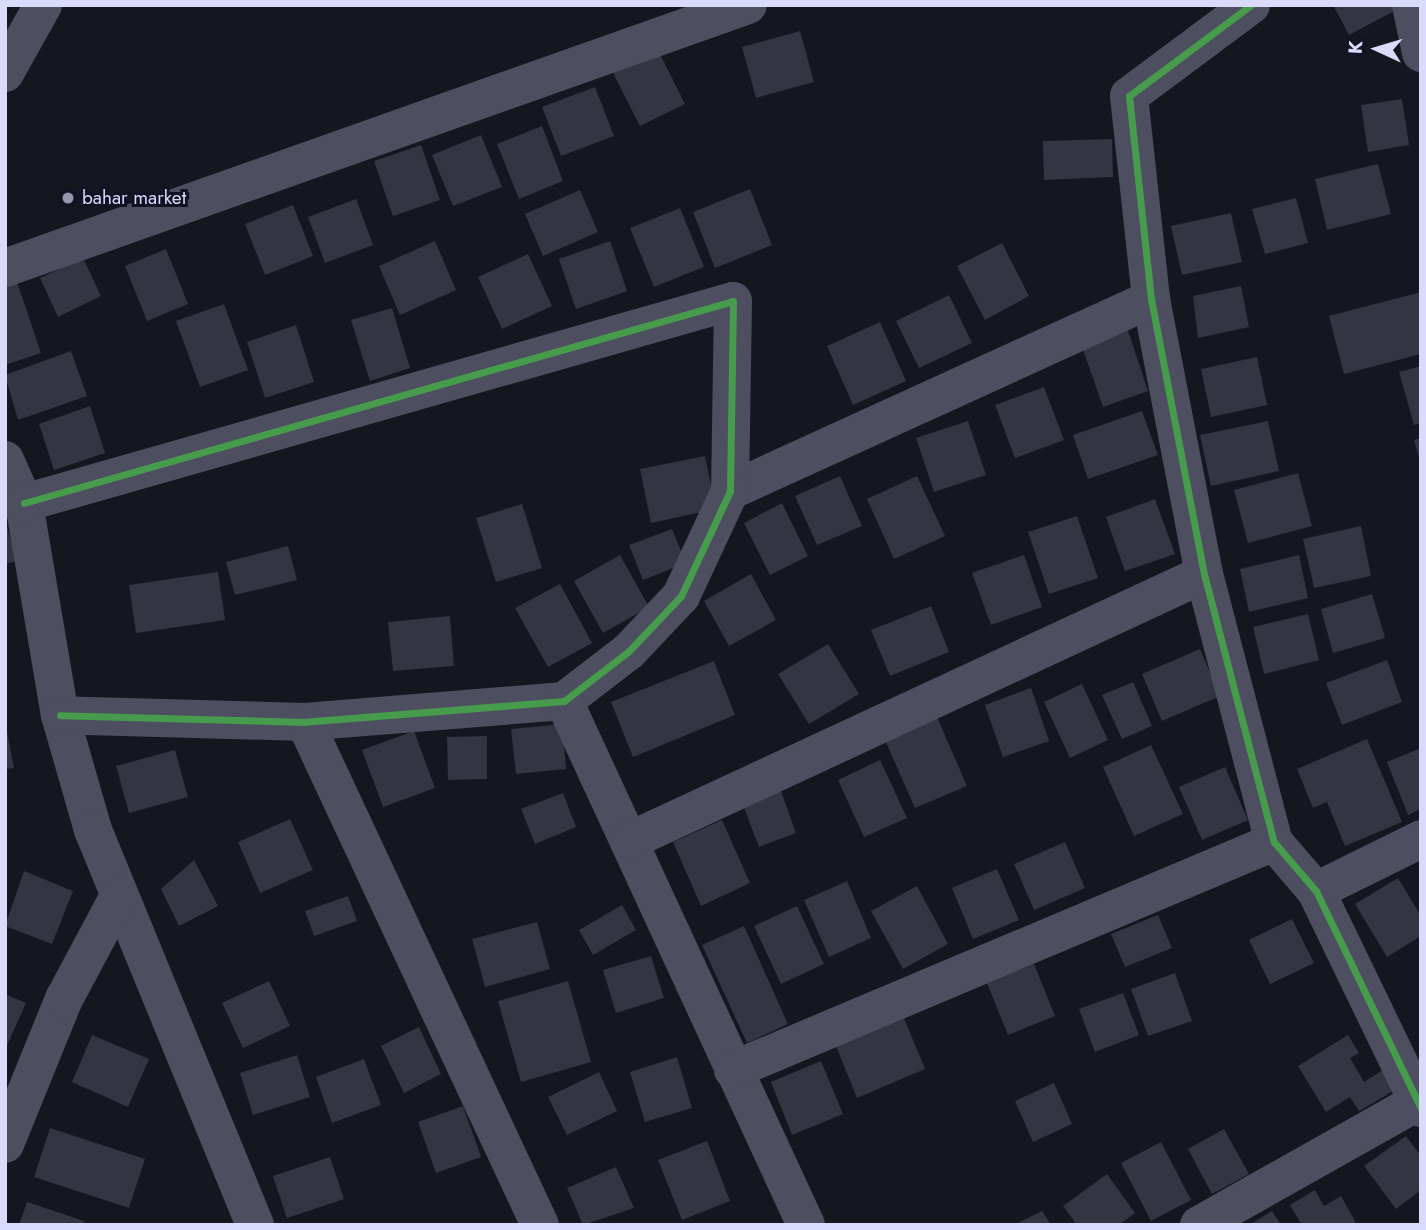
<!DOCTYPE html>
<style>
body{margin:0}
#map{position:relative;width:1426px;height:1230px;overflow:hidden;background:#161620;font-family:Jost,sans-serif}
div>[style]{position:absolute}
[style*='--x']{left:calc(var(--x)*1px);top:calc(var(--y)*1px);width:calc(var(--w)*1px);rotate:calc(var(--a)*1deg)}
.building>*{inset:0;background:#343442}
.minor>*{height:38px;margin:-19px;padding:0 19px;transform-origin:19px;border-radius:19px;background:#4d4e5f}
.cycleway>*{height:7px;margin:-3.5px;padding:0 3.5px;transform-origin:3.5px;border-radius:3.5px;background:#469c4c}
.dots>*{width:19px;height:19px;translate:-50% -50%;box-sizing:border-box;border:4px solid #131224;border-radius:50%}
span{translate:-50% -50%;white-space:nowrap;text-align:center;line-height:1.15;-webkit-text-stroke:6px #131224;paint-order:stroke}
.poi-label{font-size:19px;color:#dadbfa}
.left{translate:0 -50%;text-align:left}
.frame{position:absolute;inset:0;border:7px solid #dadbfa;pointer-events:none}
.north{position:absolute;left:1342px;top:14px;width:70px;height:70px;-webkit-text-stroke:5px #131224;paint-order:stroke;rotate:274deg;font-size:19px;font-weight:700;line-height:28px;text-align:center;color:#dadbfa}
.north::after{content:'';display:block;margin:auto;width:24px;height:32px;background:#dadbfa;clip-path:polygon(50% 0,100% 100%,50% 72%,0 100%)}
</style>
<div id="map">
<div class="building">
<i style="clip-path:polygon(1333px 5px,1398px 5px,1400px 8px,1349px 35px)"></i>
<i style="clip-path:polygon(800px 31px,814px 82px,756px 98px,742px 47px)"></i>
<i style="clip-path:polygon(658px 50px,685px 104px,640px 126px,613px 73px)"></i>
<i style="clip-path:polygon(595px 87px,614px 136px,561px 156px,542px 107px)"></i>
<i style="clip-path:polygon(1402px 99px,1409px 145px,1368px 152px,1361px 105px)"></i>
<i style="clip-path:polygon(542px 126px,563px 181px,519px 199px,497px 144px)"></i>
<i style="clip-path:polygon(481px 135px,502px 187px,453px 206px,432px 155px)"></i>
<i style="clip-path:polygon(1112px 139px,1113px 177px,1044px 180px,1043px 141px)"></i>
<i style="clip-path:polygon(421px 145px,440px 200px,393px 216px,374px 161px)"></i>
<i style="clip-path:polygon(1378px 164px,1391px 214px,1327px 230px,1315px 179px)"></i>
<i style="clip-path:polygon(750px 189px,772px 245px,715px 268px,693px 212px)"></i>
<i style="clip-path:polygon(580px 190px,598px 232px,543px 256px,525px 214px)"></i>
<i style="clip-path:polygon(1296px 198px,1308px 243px,1265px 254px,1252px 209px)"></i>
<i style="clip-path:polygon(356px 199px,373px 245px,325px 263px,308px 217px)"></i>
<i style="clip-path:polygon(293px 205px,313px 256px,265px 275px,245px 224px)"></i>
<i style="clip-path:polygon(680px 208px,704px 267px,654px 287px,630px 228px)"></i>
<i style="clip-path:polygon(1231px 213px,1242px 262px,1182px 275px,1171px 226px)"></i>
<i style="clip-path:polygon(435px 241px,456px 290px,400px 315px,379px 266px)"></i>
<i style="clip-path:polygon(610px 241px,627px 291px,576px 309px,559px 259px)"></i>
<i style="clip-path:polygon(1002px 243px,1029px 296px,985px 320px,957px 266px)"></i>
<i style="clip-path:polygon(166px 249px,188px 304px,147px 321px,125px 266px)"></i>
<i style="clip-path:polygon(528px 254px,552px 306px,502px 329px,478px 277px)"></i>
<i style="clip-path:polygon(83px 258px,101px 296px,58px 317px,40px 278px)"></i>
<i style="clip-path:polygon(14px 273px,41px 353px,5px 365px,5px 276px)"></i>
<i style="clip-path:polygon(1241px 286px,1249px 327px,1198px 338px,1193px 296px)"></i>
<i style="clip-path:polygon(1421px 292px,1421px 354px,1344px 374px,1329px 316px)"></i>
<i style="clip-path:polygon(949px 295px,972px 343px,919px 368px,896px 321px)"></i>
<i style="clip-path:polygon(224px 304px,248px 370px,200px 387px,176px 321px)"></i>
<i style="clip-path:polygon(392px 308px,410px 368px,370px 381px,351px 320px)"></i>
<i style="clip-path:polygon(880px 322px,906px 381px,853px 405px,827px 346px)"></i>
<i style="clip-path:polygon(296px 325px,314px 382px,265px 398px,247px 342px)"></i>
<i style="clip-path:polygon(1127px 328px,1148px 391px,1103px 407px,1081px 344px)"></i>
<i style="clip-path:polygon(71px 351px,87px 396px,18px 420px,5px 375px)"></i>
<i style="clip-path:polygon(1257px 357px,1267px 405px,1211px 417px,1201px 369px)"></i>
<i style="clip-path:polygon(1421px 366px,1421px 423px,1414px 425px,1399px 372px)"></i>
<i style="clip-path:polygon(1044px 387px,1064px 440px,1015px 458px,995px 405px)"></i>
<i style="clip-path:polygon(90px 406px,105px 453px,54px 470px,39px 424px)"></i>
<i style="clip-path:polygon(1142px 411px,1158px 455px,1088px 479px,1073px 435px)"></i>
<i style="clip-path:polygon(968px 421px,986px 475px,934px 492px,916px 438px)"></i>
<i style="clip-path:polygon(1268px 421px,1279px 471px,1211px 486px,1200px 435px)"></i>
<i style="clip-path:polygon(1421px 438px,1421px 461px,1420px 461px,1414px 440px)"></i>
<i style="clip-path:polygon(705px 456px,716px 509px,651px 523px,640px 469px)"></i>
<i style="clip-path:polygon(1298px 473px,1312px 526px,1248px 543px,1234px 490px)"></i>
<i style="clip-path:polygon(840px 476px,862px 526px,817px 545px,795px 496px)"></i>
<i style="clip-path:polygon(917px 476px,945px 536px,894px 559px,867px 499px)"></i>
<i style="clip-path:polygon(1155px 499px,1175px 554px,1125px 571px,1106px 517px)"></i>
<i style="clip-path:polygon(782px 503px,808px 556px,770px 575px,744px 523px)"></i>
<i style="clip-path:polygon(522px 504px,542px 568px,496px 582px,476px 518px)"></i>
<i style="clip-path:polygon(1077px 516px,1098px 578px,1049px 594px,1028px 532px)"></i>
<i style="clip-path:polygon(5px 520px,17px 561px,5px 564px)"></i>
<i style="clip-path:polygon(1361px 526px,1371px 576px,1314px 588px,1303px 539px)"></i>
<i style="clip-path:polygon(672px 529px,686px 563px,643px 580px,629px 545px)"></i>
<i style="clip-path:polygon(288px 546px,297px 580px,235px 595px,226px 562px)"></i>
<i style="clip-path:polygon(620px 555px,649px 607px,603px 633px,574px 581px)"></i>
<i style="clip-path:polygon(1024px 555px,1042px 607px,991px 625px,972px 573px)"></i>
<i style="clip-path:polygon(1299px 555px,1308px 598px,1249px 612px,1240px 569px)"></i>
<i style="clip-path:polygon(218px 572px,225px 620px,136px 633px,129px 585px)"></i>
<i style="clip-path:polygon(751px 574px,776px 620px,729px 646px,704px 601px)"></i>
<i style="clip-path:polygon(560px 584px,592px 643px,548px 667px,515px 608px)"></i>
<i style="clip-path:polygon(1372px 594px,1385px 638px,1333px 653px,1321px 609px)"></i>
<i style="clip-path:polygon(931px 606px,949px 652px,890px 676px,871px 630px)"></i>
<i style="clip-path:polygon(1308px 614px,1319px 660px,1264px 674px,1253px 627px)"></i>
<i style="clip-path:polygon(450px 616px,454px 666px,393px 671px,388px 622px)"></i>
<i style="clip-path:polygon(828px 644px,859px 694px,809px 724px,778px 674px)"></i>
<i style="clip-path:polygon(1200px 649px,1220px 696px,1162px 721px,1142px 674px)"></i>
<i style="clip-path:polygon(1387px 660px,1402px 702px,1342px 725px,1326px 683px)"></i>
<i style="clip-path:polygon(714px 661px,735px 715px,633px 757px,611px 702px)"></i>
<i style="clip-path:polygon(1133px 682px,1152px 726px,1122px 739px,1102px 695px)"></i>
<i style="clip-path:polygon(1082px 684px,1108px 740px,1070px 758px,1044px 702px)"></i>
<i style="clip-path:polygon(1031px 688px,1049px 741px,1003px 757px,985px 705px)"></i>
<i style="clip-path:polygon(937px 717px,967px 786px,915px 808px,885px 740px)"></i>
<i style="clip-path:polygon(5px 721px,14px 768px,5px 769px)"></i>
<i style="clip-path:polygon(562px 724px,566px 769px,516px 774px,511px 729px)"></i>
<i style="clip-path:polygon(414px 731px,435px 788px,383px 807px,362px 750px)"></i>
<i style="clip-path:polygon(487px 736px,487px 779px,448px 780px,447px 737px)"></i>
<i style="clip-path:polygon(1367px 739px,1402px 822px,1345px 846px,1327px 802px,1313px 808px,1297px 769px)"></i>
<i style="clip-path:polygon(1151px 745px,1183px 814px,1134px 836px,1103px 767px)"></i>
<i style="clip-path:polygon(1421px 748px,1421px 809px,1408px 815px,1387px 762px)"></i>
<i style="clip-path:polygon(175px 750px,188px 797px,129px 813px,116px 766px)"></i>
<i style="clip-path:polygon(880px 760px,907px 818px,864px 837px,838px 780px)"></i>
<i style="clip-path:polygon(1225px 767px,1248px 820px,1202px 840px,1179px 787px)"></i>
<i style="clip-path:polygon(781px 791px,796px 833px,759px 847px,743px 805px)"></i>
<i style="clip-path:polygon(563px 793px,576px 827px,535px 844px,521px 809px)"></i>
<i style="clip-path:polygon(290px 819px,313px 870px,260px 893px,238px 842px)"></i>
<i style="clip-path:polygon(722px 820px,750px 883px,701px 906px,673px 842px)"></i>
<i style="clip-path:polygon(1065px 842px,1085px 888px,1034px 910px,1014px 864px)"></i>
<i style="clip-path:polygon(194px 860px,218px 906px,179px 926px,161px 889px)"></i>
<i style="clip-path:polygon(997px 869px,1019px 920px,973px 939px,952px 888px)"></i>
<i style="clip-path:polygon(24px 871px,73px 891px,52px 944px,5px 926px)"></i>
<i style="clip-path:polygon(1398px 878px,1421px 916px,1421px 936px,1387px 957px,1355px 904px)"></i>
<i style="clip-path:polygon(847px 881px,871px 938px,829px 957px,804px 900px)"></i>
<i style="clip-path:polygon(917px 886px,948px 944px,903px 969px,871px 911px)"></i>
<i style="clip-path:polygon(348px 896px,357px 921px,314px 936px,305px 911px)"></i>
<i style="clip-path:polygon(622px 905px,636px 930px,593px 955px,579px 930px)"></i>
<i style="clip-path:polygon(797px 906px,824px 964px,781px 984px,754px 926px)"></i>
<i style="clip-path:polygon(1158px 915px,1172px 948px,1125px 967px,1111px 934px)"></i>
<i style="clip-path:polygon(1292px 919px,1314px 963px,1270px 984px,1249px 940px)"></i>
<i style="clip-path:polygon(537px 922px,550px 969px,485px 987px,472px 939px)"></i>
<i style="clip-path:polygon(744px 926px,788px 1024px,747px 1043px,702px 945px)"></i>
<i style="clip-path:polygon(651px 956px,664px 998px,616px 1013px,603px 970px)"></i>
<i style="clip-path:polygon(1034px 964px,1055px 1016px,1008px 1035px,987px 983px)"></i>
<i style="clip-path:polygon(1175px 973px,1192px 1021px,1148px 1036px,1131px 989px)"></i>
<i style="clip-path:polygon(269px 981px,290px 1026px,243px 1048px,222px 1003px)"></i>
<i style="clip-path:polygon(568px 981px,591px 1062px,521px 1082px,498px 1001px)"></i>
<i style="clip-path:polygon(1123px 993px,1139px 1035px,1095px 1052px,1079px 1009px)"></i>
<i style="clip-path:polygon(5px 994px,26px 1003px,5px 1050px)"></i>
<i style="clip-path:polygon(904px 1018px,925px 1069px,857px 1098px,836px 1046px)"></i>
<i style="clip-path:polygon(419px 1027px,441px 1074px,404px 1093px,381px 1046px)"></i>
<i style="clip-path:polygon(92px 1035px,149px 1059px,128px 1107px,72px 1082px)"></i>
<i style="clip-path:polygon(1348px 1035px,1359px 1053px,1350px 1058px,1364px 1082px,1383px 1070px,1395px 1090px,1359px 1111px,1350px 1097px,1326px 1112px,1298px 1066px)"></i>
<i style="clip-path:polygon(297px 1055px,310px 1097px,253px 1115px,240px 1073px)"></i>
<i style="clip-path:polygon(677px 1057px,692px 1108px,645px 1122px,630px 1072px)"></i>
<i style="clip-path:polygon(364px 1059px,381px 1105px,332px 1123px,316px 1077px)"></i>
<i style="clip-path:polygon(821px 1061px,843px 1114px,792px 1135px,771px 1082px)"></i>
<i style="clip-path:polygon(599px 1072px,617px 1111px,567px 1135px,548px 1097px)"></i>
<i style="clip-path:polygon(1054px 1083px,1072px 1124px,1033px 1142px,1015px 1101px)"></i>
<i style="clip-path:polygon(463px 1106px,481px 1157px,436px 1173px,418px 1122px)"></i>
<i style="clip-path:polygon(50px 1128px,145px 1159px,129px 1208px,34px 1177px)"></i>
<i style="clip-path:polygon(1224px 1129px,1249px 1174px,1212px 1194px,1188px 1149px)"></i>
<i style="clip-path:polygon(1406px 1136px,1421px 1156px,1421px 1190px,1396px 1209px,1364px 1166px)"></i>
<i style="clip-path:polygon(707px 1141px,730px 1201px,682px 1220px,658px 1160px)"></i>
<i style="clip-path:polygon(1161px 1142px,1191px 1200px,1151px 1221px,1121px 1163px)"></i>
<i style="clip-path:polygon(330px 1157px,344px 1199px,287px 1218px,273px 1176px)"></i>
<i style="clip-path:polygon(616px 1167px,634px 1208px,583px 1225px,567px 1188px)"></i>
<i style="clip-path:polygon(1107px 1174px,1135px 1213px,1119px 1225px,1077px 1225px,1063px 1206px)"></i>
<i style="clip-path:polygon(1315px 1190px,1324px 1206px,1341px 1196px,1357px 1225px,1302px 1225px,1290px 1205px)"></i>
<i style="clip-path:polygon(27px 1202px,84px 1221px,83px 1225px,19px 1225px)"></i>
<i style="clip-path:polygon(1042px 1211px,1051px 1225px,1014px 1225px)"></i>
<i style="clip-path:polygon(1272px 1211px,1281px 1225px,1249px 1225px)"></i>
</div>
<div class="minor">
<i style="--x:1251;--y:5;--w:152;--a:143.3"></i>
<i style="--x:1129;--y:96;--w:204;--a:83.8"></i>
<i style="--x:1151;--y:299;--w:280;--a:79.1"></i>
<i style="--x:1204;--y:574;--w:277;--a:75.4"></i>
<i style="--x:1274;--y:842;--w:65;--a:49.4"></i>
<i style="--x:1316;--y:891;--w:241;--a:64.2"></i>
<i style="--x:1411;--y:5;--w:49;--a:78.2"></i>
<i style="--x:5;--y:73;--w:78;--a:-60.8"></i>
<i style="--x:5;--y:268;--w:788;--a:-19.49"></i>
<i style="--x:5;--y:460;--w:47;--a:66.2"></i>
<i style="--x:24;--y:503;--w:215;--a:80.4"></i>
<i style="--x:60;--y:715;--w:120;--a:74"></i>
<i style="--x:93;--y:830;--w:427;--a:67.7"></i>
<i style="--x:730;--y:491;--w:463;--a:-24.5"></i>
<i style="--x:24;--y:503;--w:737;--a:-15.9"></i>
<i style="--x:733;--y:301;--w:190;--a:90.9"></i>
<i style="--x:730;--y:491;--w:116;--a:115"></i>
<i style="--x:681;--y:596;--w:76;--a:133.4"></i>
<i style="--x:629;--y:651;--w:82;--a:142.4"></i>
<i style="--x:564;--y:701;--w:260;--a:175.4"></i>
<i style="--x:305;--y:722;--w:245;--a:-178.4"></i>
<i style="--x:564;--y:701;--w:577;--a:65.21"></i>
<i style="--x:305;--y:722;--w:555;--a:64.96"></i>
<i style="--x:629;--y:841;--w:634;--a:-24.91"></i>
<i style="--x:1316;--y:891;--w:117;--a:-26.3"></i>
<i style="--x:733;--y:1070;--w:587;--a:-22.85"></i>
<i style="--x:5;--y:1144;--w:157;--a:-67.9"></i>
<i style="--x:64;--y:999;--w:115;--a:-61.9"></i>
<i style="--x:1199;--y:1225;--w:250;--a:-29.4"></i>
</div>
<div class="cycleway">
<i style="--x:1251;--y:5;--w:152;--a:143.3"></i>
<i style="--x:1129;--y:96;--w:204;--a:83.8"></i>
<i style="--x:1151;--y:299;--w:280;--a:79.1"></i>
<i style="--x:1204;--y:574;--w:277;--a:75.4"></i>
<i style="--x:1274;--y:842;--w:65;--a:49.4"></i>
<i style="--x:1316;--y:891;--w:241;--a:64.2"></i>
<i style="--x:24;--y:503;--w:737;--a:-15.9"></i>
<i style="--x:733;--y:301;--w:190;--a:90.9"></i>
<i style="--x:730;--y:491;--w:116;--a:115"></i>
<i style="--x:681;--y:596;--w:76;--a:133.4"></i>
<i style="--x:629;--y:651;--w:82;--a:142.4"></i>
<i style="--x:564;--y:701;--w:260;--a:175.4"></i>
<i style="--x:305;--y:722;--w:245;--a:-178.4"></i>
</div>
<div class="dots">
<i style="left:68px;top:198px;background:#9596ae"></i>
</div>
<div class="poi-label">
<span class="left" style="left:82px;top:198px">bahar market</span>
</div>
<div class="frame"></div>
<div class="north">K</div>
</div>
